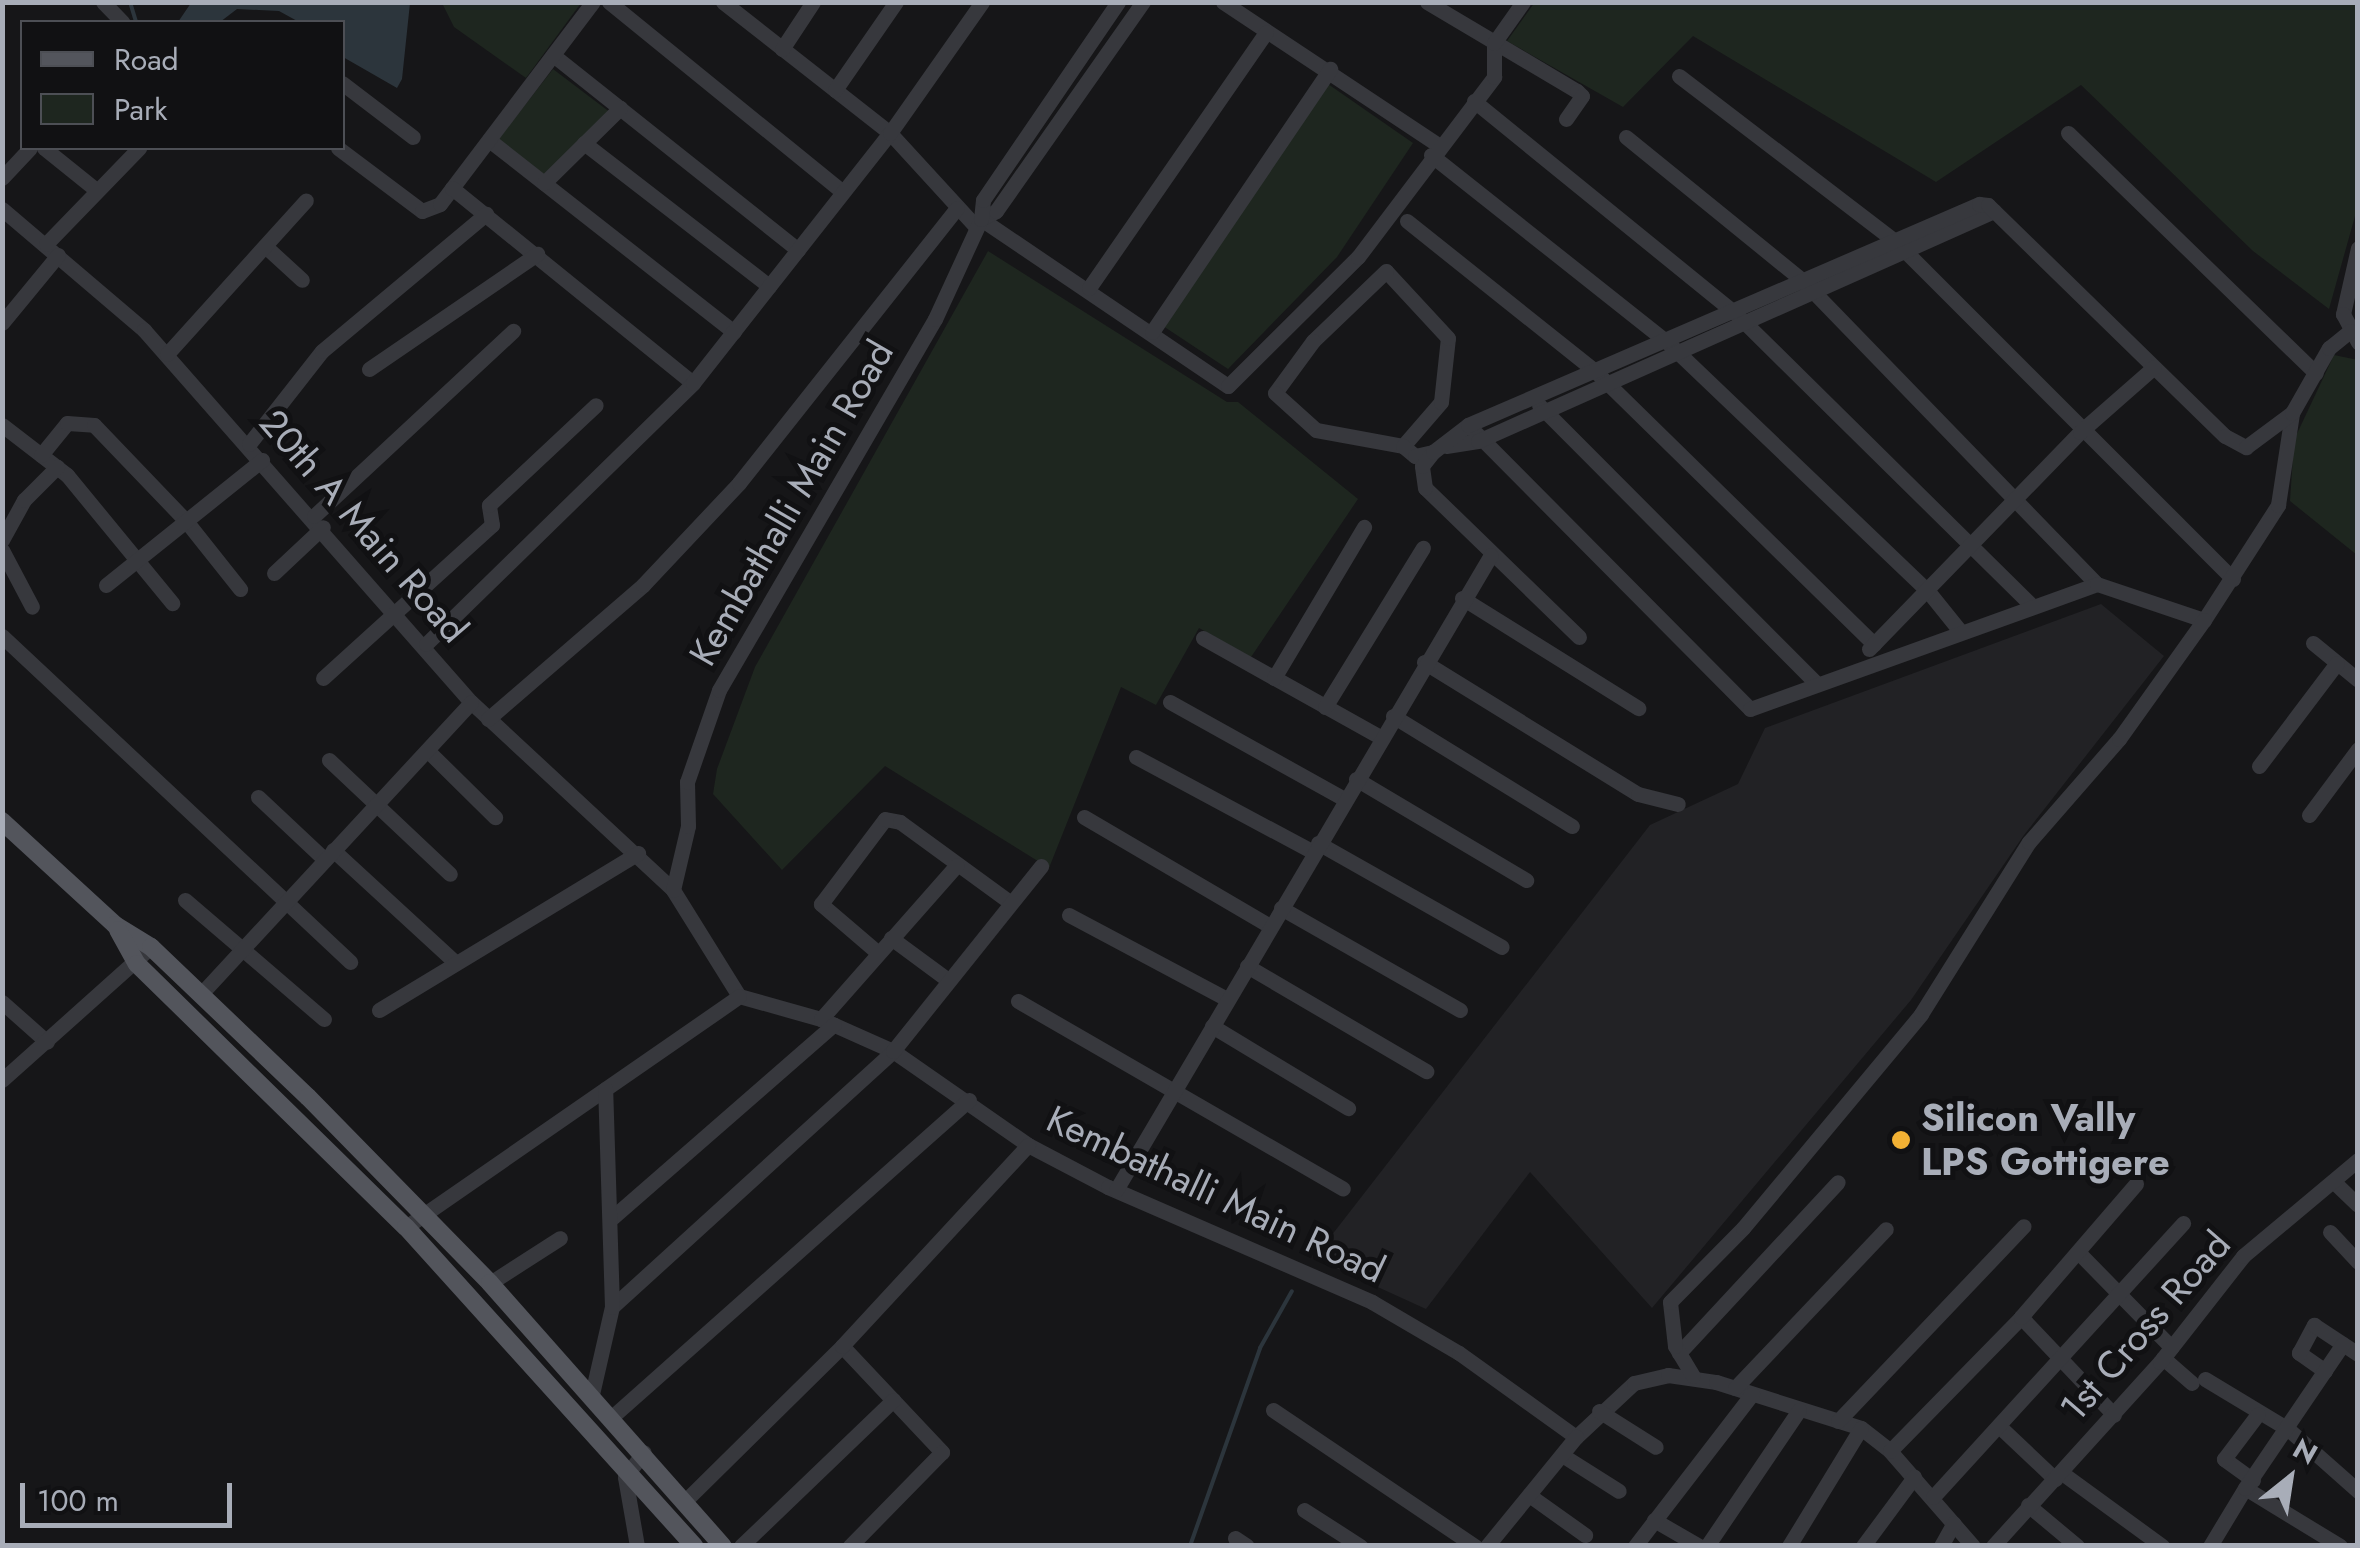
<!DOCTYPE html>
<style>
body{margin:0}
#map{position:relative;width:2360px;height:1548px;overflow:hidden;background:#161618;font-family:Jost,sans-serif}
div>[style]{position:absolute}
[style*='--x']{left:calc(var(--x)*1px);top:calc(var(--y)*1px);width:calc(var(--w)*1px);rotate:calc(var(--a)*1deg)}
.built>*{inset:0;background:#222225}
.green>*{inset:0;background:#1e261f}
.water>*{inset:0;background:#2c353c}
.stream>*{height:4px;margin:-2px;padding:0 2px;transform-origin:2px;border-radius:2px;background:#2c353c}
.minor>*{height:15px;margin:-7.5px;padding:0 7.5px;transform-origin:7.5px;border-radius:7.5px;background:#37383d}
.major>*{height:18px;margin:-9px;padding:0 9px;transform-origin:9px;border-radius:9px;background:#53555c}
.dots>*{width:28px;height:28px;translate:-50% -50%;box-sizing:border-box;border:5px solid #111113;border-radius:50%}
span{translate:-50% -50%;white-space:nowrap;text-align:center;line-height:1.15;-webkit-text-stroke:10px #111113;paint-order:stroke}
.street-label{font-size:38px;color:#a8adb8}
.poi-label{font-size:38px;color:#a8adb8;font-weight:700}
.left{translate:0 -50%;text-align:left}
.frame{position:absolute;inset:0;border:5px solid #a8adb8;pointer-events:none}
.legend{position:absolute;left:20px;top:20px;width:325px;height:130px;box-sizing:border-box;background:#111113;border:2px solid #4d4f55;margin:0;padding:12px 18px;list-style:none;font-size:30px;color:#a8adb8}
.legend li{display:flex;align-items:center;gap:20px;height:50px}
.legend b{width:50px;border:2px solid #4d4f55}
.north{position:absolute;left:2240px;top:1428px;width:100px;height:100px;-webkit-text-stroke:8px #111113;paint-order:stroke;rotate:30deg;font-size:28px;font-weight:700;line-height:40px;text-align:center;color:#a8adb8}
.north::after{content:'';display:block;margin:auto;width:35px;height:45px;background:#a8adb8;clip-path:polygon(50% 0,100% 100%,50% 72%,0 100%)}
.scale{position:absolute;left:20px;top:1483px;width:212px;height:45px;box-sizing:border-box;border:5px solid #a8adb8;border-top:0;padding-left:12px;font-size:30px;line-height:35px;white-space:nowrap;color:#a8adb8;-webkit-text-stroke:8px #111113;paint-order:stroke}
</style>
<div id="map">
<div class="built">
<i style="clip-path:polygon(2101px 604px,2164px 656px,2024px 835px,1911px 1000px,1652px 1308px,1530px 1172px,1426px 1309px,1314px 1258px,1650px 825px,1738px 784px,1765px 728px)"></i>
</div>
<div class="green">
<i style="clip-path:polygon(1535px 2px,2356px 3px,2357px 209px,2329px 309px,2253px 251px,2081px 85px,1936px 182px,1693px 36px,1623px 107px,1507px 41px)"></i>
<i style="clip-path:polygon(442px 3px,581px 3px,526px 78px,454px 27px)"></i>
<i style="clip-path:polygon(553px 69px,611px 113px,542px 176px,497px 141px)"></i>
<i style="clip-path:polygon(1328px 84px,1413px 143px,1337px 257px,1228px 369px,1163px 326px)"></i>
<i style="clip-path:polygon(988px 251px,1227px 402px,1238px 402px,1358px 499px,1251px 657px,1199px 628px,1156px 705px,1121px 687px,1049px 868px,885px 766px,782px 870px,713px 794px,717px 769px,755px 667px)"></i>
<i style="clip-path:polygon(2334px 355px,2358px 360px,2357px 555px,2290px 501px,2294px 440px)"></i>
</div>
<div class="water">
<i style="clip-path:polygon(191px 3px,410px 3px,402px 79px,397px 88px,343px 57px,342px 22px,299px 22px,279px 11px,237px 9px,220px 22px,178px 22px)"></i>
</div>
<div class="stream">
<i style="--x:130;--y:2;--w:21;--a:73"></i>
<i style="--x:1190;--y:1546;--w:210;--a:-70.5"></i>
<i style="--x:1260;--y:1348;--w:65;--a:-60.7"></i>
</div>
<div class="minor">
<i style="--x:103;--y:2;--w:28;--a:46"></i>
<i style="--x:609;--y:2;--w:301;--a:39.1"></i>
<i style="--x:723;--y:2;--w:212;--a:38.1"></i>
<i style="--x:890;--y:133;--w:127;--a:47.5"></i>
<i style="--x:1223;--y:2;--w:258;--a:33.6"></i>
<i style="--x:1427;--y:2;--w:174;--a:30.7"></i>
<i style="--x:1577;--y:91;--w:7;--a:45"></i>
<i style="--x:1582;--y:96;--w:28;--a:125"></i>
<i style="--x:782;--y:49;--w:56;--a:-56.6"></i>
<i style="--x:553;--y:55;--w:313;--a:38.5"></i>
<i style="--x:1679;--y:76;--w:272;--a:37.4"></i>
<i style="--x:1895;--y:241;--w:478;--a:45"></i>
<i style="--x:342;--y:83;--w:89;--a:37.3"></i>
<i style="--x:835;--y:90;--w:107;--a:-55.3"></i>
<i style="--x:1474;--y:101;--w:335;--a:39.1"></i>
<i style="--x:1734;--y:312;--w:419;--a:44.6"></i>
<i style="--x:2068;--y:133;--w:345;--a:44.1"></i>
<i style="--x:1626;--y:137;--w:228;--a:39.1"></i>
<i style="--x:1803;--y:281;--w:422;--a:45.9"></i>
<i style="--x:489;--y:140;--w:311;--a:38.1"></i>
<i style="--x:584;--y:143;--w:234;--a:37.7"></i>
<i style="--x:44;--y:148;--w:65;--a:38.8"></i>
<i style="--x:338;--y:148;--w:105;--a:36.9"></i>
<i style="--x:422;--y:211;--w:19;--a:-21"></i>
<i style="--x:440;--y:204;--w:253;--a:-52.9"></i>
<i style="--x:1431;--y:155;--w:300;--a:38.4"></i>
<i style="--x:1666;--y:341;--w:361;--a:43.7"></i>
<i style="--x:1927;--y:590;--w:53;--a:51.2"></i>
<i style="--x:2;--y:178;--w:41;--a:-47"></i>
<i style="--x:544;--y:183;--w:107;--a:-44.6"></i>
<i style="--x:452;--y:188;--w:310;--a:39"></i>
<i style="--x:2;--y:209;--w:187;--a:40.4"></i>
<i style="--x:144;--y:330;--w:495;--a:48.7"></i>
<i style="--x:471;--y:702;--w:276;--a:42.9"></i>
<i style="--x:673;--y:890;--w:125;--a:58.1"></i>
<i style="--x:739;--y:996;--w:85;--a:15.7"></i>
<i style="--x:821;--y:1019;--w:79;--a:24"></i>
<i style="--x:893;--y:1051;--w:165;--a:34.8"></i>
<i style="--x:1028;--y:1145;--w:90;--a:27.7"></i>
<i style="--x:1108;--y:1187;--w:288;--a:23.5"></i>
<i style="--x:1372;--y:1302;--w:101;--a:30.4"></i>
<i style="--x:1459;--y:1353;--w:144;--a:35.7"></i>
<i style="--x:1576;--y:1437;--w:79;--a:-43"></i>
<i style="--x:1634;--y:1383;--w:35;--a:-13"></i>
<i style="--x:1668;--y:1375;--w:49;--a:8.3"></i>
<i style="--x:1716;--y:1382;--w:152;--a:17.6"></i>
<i style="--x:1861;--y:1428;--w:37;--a:38"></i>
<i style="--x:1890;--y:1451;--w:126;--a:48.9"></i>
<i style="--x:981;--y:219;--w:298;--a:34.1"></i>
<i style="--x:1228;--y:386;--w:183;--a:-44.8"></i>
<i style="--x:1358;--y:257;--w:226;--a:-52.9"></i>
<i style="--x:1494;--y:77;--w:34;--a:-90"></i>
<i style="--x:1494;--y:43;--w:50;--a:-54.7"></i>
<i style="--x:981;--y:219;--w:17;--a:-28"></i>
<i style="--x:996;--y:211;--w:256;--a:-54.9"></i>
<i style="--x:1407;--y:221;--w:242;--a:38.6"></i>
<i style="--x:1596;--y:372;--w:389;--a:44.4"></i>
<i style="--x:46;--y:244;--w:134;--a:-45.9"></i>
<i style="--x:265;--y:246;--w:50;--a:42.6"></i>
<i style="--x:2358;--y:248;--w:68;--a:102.8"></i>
<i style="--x:2343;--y:314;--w:32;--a:62"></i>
<i style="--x:1089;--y:288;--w:311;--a:-55.3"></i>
<i style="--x:2;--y:323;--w:88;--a:-50.5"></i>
<i style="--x:1152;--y:332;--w:318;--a:-55.9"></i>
<i style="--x:167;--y:354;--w:207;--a:-47.9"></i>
<i style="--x:369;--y:369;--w:204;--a:-34.4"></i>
<i style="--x:1539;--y:405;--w:394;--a:45.1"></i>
<i style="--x:2;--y:425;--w:82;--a:37.6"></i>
<i style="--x:67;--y:475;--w:166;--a:50.6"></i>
<i style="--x:1468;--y:425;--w:400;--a:45.2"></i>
<i style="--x:1750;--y:709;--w:369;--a:-19.8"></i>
<i style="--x:2097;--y:584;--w:113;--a:18.6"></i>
<i style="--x:2204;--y:620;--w:137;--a:-57.2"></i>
<i style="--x:2278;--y:505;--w:93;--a:-81.3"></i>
<i style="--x:249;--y:444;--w:118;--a:-51.9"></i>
<i style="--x:322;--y:351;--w:214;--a:-39.9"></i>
<i style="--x:1403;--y:446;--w:58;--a:-49.2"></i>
<i style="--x:1441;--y:402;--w:64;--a:-83.8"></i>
<i style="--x:1448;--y:338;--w:91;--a:-132.8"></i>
<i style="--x:1386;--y:271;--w:101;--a:136.2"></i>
<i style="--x:1313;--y:341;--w:64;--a:126.2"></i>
<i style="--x:1275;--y:393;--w:55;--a:42.1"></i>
<i style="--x:1316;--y:430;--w:88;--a:10.4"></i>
<i style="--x:1403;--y:446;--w:16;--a:40"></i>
<i style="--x:1415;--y:456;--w:18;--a:-13"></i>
<i style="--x:1446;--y:446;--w:32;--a:-9"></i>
<i style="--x:1478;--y:441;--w:565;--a:-24.02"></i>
<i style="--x:41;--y:455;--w:41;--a:-50.9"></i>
<i style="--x:67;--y:423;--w:27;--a:4"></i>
<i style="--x:94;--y:425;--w:133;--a:46.2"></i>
<i style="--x:186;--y:521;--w:87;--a:51.5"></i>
<i style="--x:314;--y:516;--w:272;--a:-42.9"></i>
<i style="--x:2;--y:540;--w:46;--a:-61.2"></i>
<i style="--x:24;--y:500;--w:47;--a:-45"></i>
<i style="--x:2;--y:550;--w:64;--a:62.2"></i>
<i style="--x:274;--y:573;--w:67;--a:-43.2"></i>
<i style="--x:106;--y:585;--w:200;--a:-38.7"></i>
<i style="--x:1462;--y:598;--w:208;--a:32"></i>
<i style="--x:2;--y:636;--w:477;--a:43.1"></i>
<i style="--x:1579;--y:637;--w:214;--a:-135.9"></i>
<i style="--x:1425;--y:488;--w:22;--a:-98"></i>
<i style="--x:1422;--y:466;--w:18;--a:-52"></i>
<i style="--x:1433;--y:452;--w:44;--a:-37.6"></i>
<i style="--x:1468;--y:425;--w:557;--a:-23.39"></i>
<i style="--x:1979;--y:204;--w:9;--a:6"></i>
<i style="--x:1988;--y:205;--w:331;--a:44.3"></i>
<i style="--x:2225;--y:436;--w:24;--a:28"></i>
<i style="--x:2246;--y:447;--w:57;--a:-36.5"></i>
<i style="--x:2292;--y:413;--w:75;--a:-60.4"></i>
<i style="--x:2329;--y:348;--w:27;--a:-39"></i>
<i style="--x:1203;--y:638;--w:203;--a:29.2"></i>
<i style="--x:2313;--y:643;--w:58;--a:39.4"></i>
<i style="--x:426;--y:644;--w:373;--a:-44.3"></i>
<i style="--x:693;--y:383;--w:318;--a:-51.8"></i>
<i style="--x:890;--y:133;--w:160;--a:-54.9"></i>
<i style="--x:1869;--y:649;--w:303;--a:-45.8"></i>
<i style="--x:2080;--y:432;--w:98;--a:-41.3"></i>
<i style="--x:1424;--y:662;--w:251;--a:31.7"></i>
<i style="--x:1638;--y:794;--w:41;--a:14"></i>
<i style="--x:323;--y:678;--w:228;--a:-42.2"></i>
<i style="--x:492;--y:525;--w:20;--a:-99"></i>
<i style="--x:489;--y:505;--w:146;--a:-43.1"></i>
<i style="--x:1274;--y:678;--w:176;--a:-59.2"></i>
<i style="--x:1170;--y:702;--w:199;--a:29.1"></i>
<i style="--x:1325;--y:707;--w:187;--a:-58.4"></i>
<i style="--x:1393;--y:716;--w:210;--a:31.6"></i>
<i style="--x:488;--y:719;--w:205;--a:-40.8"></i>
<i style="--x:643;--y:585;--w:140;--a:-46.7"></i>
<i style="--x:739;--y:483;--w:351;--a:-51.6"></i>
<i style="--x:429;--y:752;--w:93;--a:44.6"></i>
<i style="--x:1136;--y:757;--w:201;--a:28.2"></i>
<i style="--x:329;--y:760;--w:166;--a:43.3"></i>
<i style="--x:2259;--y:766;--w:129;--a:-52.9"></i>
<i style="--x:1356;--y:779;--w:198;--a:30.7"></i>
<i style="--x:258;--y:797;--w:91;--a:43.2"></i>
<i style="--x:2309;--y:815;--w:82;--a:-53.4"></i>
<i style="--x:1084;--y:817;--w:216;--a:30.4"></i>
<i style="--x:1318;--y:843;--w:211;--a:29.5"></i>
<i style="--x:333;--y:850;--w:167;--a:42.6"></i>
<i style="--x:673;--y:890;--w:66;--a:-76.8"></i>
<i style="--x:688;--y:826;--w:44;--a:-91.3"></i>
<i style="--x:687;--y:782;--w:97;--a:-70.8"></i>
<i style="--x:719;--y:690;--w:429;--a:-59.8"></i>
<i style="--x:935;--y:319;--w:110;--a:-65.3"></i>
<i style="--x:981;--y:219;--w:19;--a:-84"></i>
<i style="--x:983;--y:200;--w:240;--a:-55.7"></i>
<i style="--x:185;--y:900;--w:183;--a:40.6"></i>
<i style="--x:1281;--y:908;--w:206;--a:29.7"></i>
<i style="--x:1069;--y:915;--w:179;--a:28"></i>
<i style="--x:891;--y:938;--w:71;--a:36.4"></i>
<i style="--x:877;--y:952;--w:74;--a:-139.4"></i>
<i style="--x:821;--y:904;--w:106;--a:-53"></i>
<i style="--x:885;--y:819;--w:15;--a:11"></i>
<i style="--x:900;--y:822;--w:137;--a:36.1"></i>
<i style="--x:1247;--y:966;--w:208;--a:30.4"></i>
<i style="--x:200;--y:995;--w:399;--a:-47.2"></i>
<i style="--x:1018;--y:1001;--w:375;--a:30"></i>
<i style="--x:2;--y:1002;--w:60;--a:41.6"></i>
<i style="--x:379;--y:1010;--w:303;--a:-31.2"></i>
<i style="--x:821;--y:1019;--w:205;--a:-48.6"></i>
<i style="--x:1212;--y:1026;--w:159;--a:31.1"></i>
<i style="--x:2;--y:1080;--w:200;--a:-41.8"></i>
<i style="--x:2334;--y:1182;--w:33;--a:44"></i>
<i style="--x:1116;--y:1190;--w:737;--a:-59.44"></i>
<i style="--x:613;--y:1217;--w:293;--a:-41.1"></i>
<i style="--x:406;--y:1227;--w:405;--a:-34.7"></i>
<i style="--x:2330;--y:1232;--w:41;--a:47"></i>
<i style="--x:2079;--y:1253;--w:132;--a:45.6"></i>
<i style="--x:490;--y:1283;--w:83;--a:-32.7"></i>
<i style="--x:612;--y:1307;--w:380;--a:-42.3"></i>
<i style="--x:893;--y:1051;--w:237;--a:-51.3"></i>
<i style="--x:2021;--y:1317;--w:135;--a:46.5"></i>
<i style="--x:842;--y:1346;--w:146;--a:46.7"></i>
<i style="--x:942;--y:1452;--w:132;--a:134.4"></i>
<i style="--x:1679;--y:1353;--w:233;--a:-47.1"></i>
<i style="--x:2163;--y:1358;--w:38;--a:41"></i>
<i style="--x:2325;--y:1371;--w:32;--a:-145"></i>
<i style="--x:2299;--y:1353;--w:32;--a:-62"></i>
<i style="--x:2314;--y:1325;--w:53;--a:33.4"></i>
<i style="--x:1693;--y:1376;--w:35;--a:-121"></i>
<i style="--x:1675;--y:1346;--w:44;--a:-96.5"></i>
<i style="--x:1670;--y:1302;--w:104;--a:-45.4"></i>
<i style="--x:1743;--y:1228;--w:278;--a:-50.2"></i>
<i style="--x:1921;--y:1014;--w:203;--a:-57.9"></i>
<i style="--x:2029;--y:842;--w:137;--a:-48.9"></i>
<i style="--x:2119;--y:739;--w:146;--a:-54.5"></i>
<i style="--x:2205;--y:1379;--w:97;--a:31.1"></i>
<i style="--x:2288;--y:1429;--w:94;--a:41.5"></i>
<i style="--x:1735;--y:1388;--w:219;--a:-46.5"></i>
<i style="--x:592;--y:1394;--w:89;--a:-77.1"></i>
<i style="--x:612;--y:1307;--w:218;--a:-91.8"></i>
<i style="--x:1273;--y:1410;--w:244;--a:34"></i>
<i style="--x:1599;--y:1411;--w:67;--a:32.3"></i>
<i style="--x:613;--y:1416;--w:476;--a:-41.6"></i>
<i style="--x:1838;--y:1421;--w:269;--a:-46.4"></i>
<i style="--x:2000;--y:1427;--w:76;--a:43.4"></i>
<i style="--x:1890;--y:1451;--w:187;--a:-45.6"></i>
<i style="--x:2021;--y:1317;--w:176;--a:-49.2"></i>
<i style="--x:1562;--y:1455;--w:67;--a:32.3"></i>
<i style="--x:2062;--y:1473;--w:124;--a:36.1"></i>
<i style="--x:2253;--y:1480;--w:36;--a:-144"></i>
<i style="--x:2224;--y:1459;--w:56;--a:-52.9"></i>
<i style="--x:1529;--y:1495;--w:69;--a:35.5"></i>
<i style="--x:1933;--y:1497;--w:371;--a:-47.6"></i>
<i style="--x:686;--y:1500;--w:219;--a:-44.6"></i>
<i style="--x:842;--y:1346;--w:274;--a:-47.2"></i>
<i style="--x:2028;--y:1505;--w:64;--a:39.9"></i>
<i style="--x:1304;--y:1510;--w:67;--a:32.7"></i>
<i style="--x:1654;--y:1520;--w:52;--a:30"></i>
<i style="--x:1235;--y:1538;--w:14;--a:34"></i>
<i style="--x:637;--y:1546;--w:70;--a:-99.9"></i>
<i style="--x:625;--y:1477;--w:31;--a:-53"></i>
<i style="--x:741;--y:1546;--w:211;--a:-43.8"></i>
<i style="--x:1487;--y:1546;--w:141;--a:-50.8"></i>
<i style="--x:1635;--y:1546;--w:192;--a:-52.4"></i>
<i style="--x:1707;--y:1546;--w:164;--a:-55.9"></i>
<i style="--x:1789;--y:1546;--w:138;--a:-58.6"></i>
<i style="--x:1863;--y:1546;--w:86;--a:-53.5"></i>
<i style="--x:1941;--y:1546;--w:26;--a:-61"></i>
<i style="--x:1993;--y:1546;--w:248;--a:-47.8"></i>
<i style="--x:2160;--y:1362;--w:135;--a:-51.9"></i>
<i style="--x:2243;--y:1256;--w:150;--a:-39.9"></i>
<i style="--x:2210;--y:1546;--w:68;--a:-58.9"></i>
<i style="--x:2340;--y:1546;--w:111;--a:-148.6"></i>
<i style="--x:2245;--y:1488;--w:174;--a:-55.8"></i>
</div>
<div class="major">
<i style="--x:2;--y:821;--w:154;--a:42.6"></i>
<i style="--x:115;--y:925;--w:42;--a:31.4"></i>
<i style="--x:151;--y:947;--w:217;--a:43.7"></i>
<i style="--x:308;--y:1097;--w:260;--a:45.6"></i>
<i style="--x:490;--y:1283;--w:351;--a:48.5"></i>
<i style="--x:118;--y:930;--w:39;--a:61"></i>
<i style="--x:137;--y:964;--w:376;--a:44.4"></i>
<i style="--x:406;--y:1227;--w:430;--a:47.9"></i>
</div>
<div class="dots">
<i style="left:1901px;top:1140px;background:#f2b134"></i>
</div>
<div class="street-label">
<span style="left:791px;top:503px;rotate:-60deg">Kembathalli Main Road</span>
<span style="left:364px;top:526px;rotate:49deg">20th A Main Road</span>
<span style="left:1216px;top:1194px;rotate:25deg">Kembathalli Main Road</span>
<span style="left:2145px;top:1326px;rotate:-49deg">1st Cross Road</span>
</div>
<div class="poi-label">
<span class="left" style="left:1921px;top:1140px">Silicon Vally<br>LPS Gottigere</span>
</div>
<div class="frame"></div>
<ul class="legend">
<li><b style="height:12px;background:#53555c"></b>Road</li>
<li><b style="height:28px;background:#1e261f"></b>Park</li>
</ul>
<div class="north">N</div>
<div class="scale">100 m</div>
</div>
